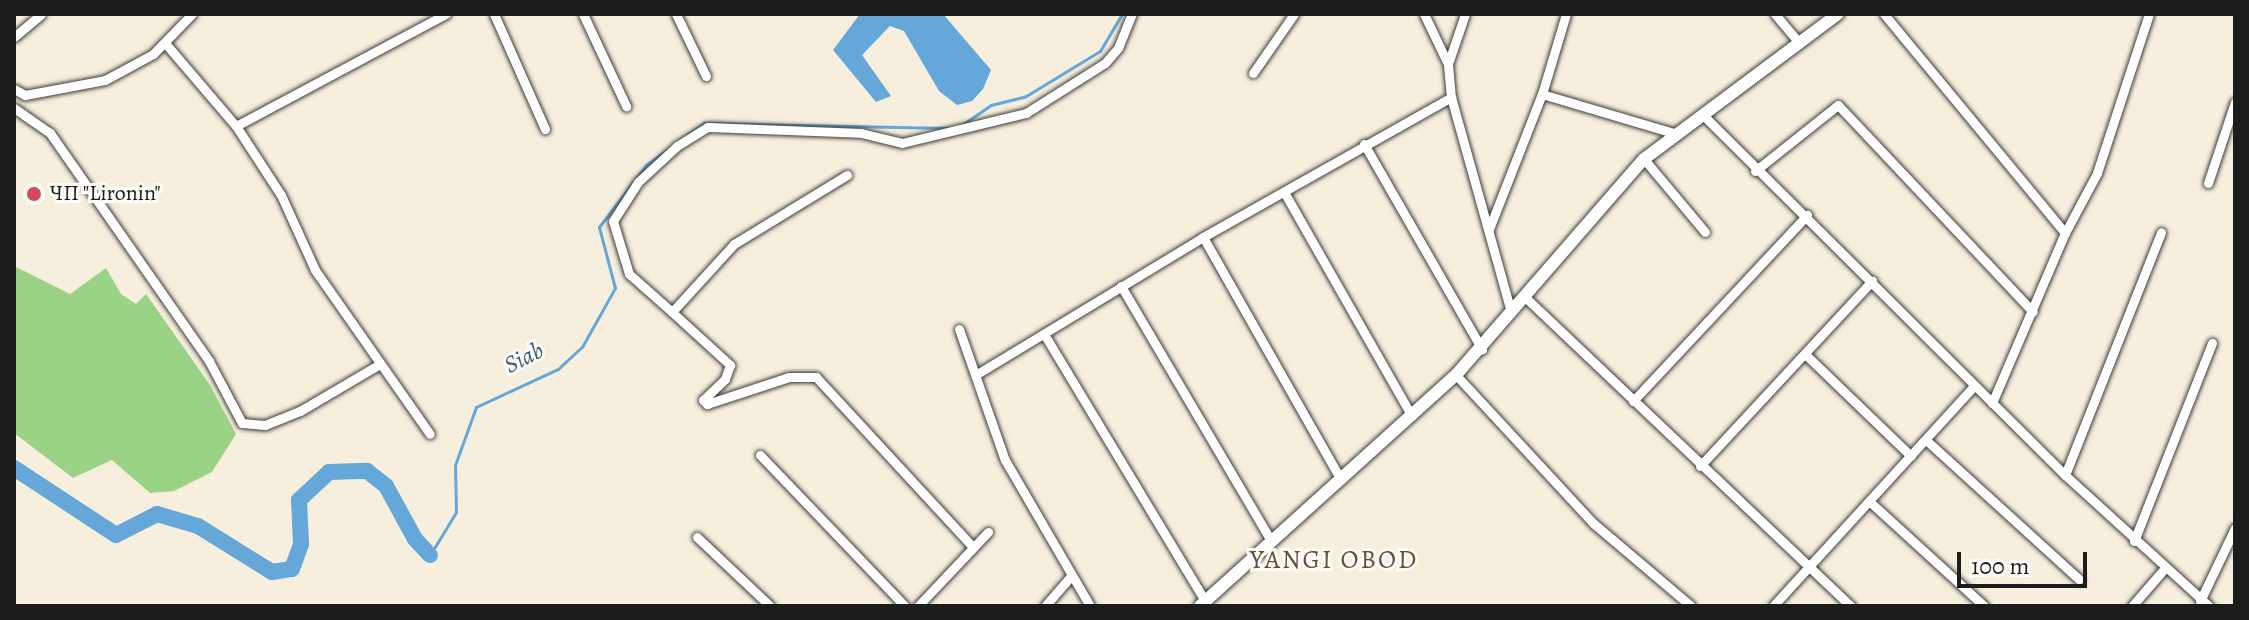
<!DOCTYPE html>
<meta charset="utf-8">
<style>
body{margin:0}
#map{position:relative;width:2249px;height:620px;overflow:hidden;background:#f7efde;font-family:Alegreya,serif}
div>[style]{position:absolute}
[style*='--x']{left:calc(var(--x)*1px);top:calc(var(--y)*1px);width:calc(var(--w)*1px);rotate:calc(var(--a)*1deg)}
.green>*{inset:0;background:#9ad386}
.water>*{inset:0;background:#64a7d8}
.stream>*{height:3px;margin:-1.5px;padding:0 1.5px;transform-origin:1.5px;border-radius:1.5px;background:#64a7d8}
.river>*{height:16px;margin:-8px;padding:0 8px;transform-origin:8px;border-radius:8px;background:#64a7d8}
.roads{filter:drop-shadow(0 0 2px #3d3c39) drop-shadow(0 0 2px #3d3c39)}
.minor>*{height:9px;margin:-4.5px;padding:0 4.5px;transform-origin:4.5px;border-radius:4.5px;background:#fff}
.tertiary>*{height:12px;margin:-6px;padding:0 6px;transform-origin:6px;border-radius:6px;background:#fff}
.dots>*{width:22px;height:22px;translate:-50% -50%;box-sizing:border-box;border:4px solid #fdfcf7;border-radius:50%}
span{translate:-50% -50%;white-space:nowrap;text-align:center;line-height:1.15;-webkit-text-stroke:6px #fdfcf7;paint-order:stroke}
.poi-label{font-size:22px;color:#1c1c1c}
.left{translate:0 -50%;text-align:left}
.water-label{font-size:24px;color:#3c5b71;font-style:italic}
.quarter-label{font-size:26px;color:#644f3d;letter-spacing:2px}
.frame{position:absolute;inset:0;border:16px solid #1c1c1c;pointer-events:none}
.scale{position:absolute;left:1957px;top:552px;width:130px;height:36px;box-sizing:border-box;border:4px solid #1c1c1c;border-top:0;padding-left:10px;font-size:24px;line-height:28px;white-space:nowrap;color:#1c1c1c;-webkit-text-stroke:6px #fdfcf7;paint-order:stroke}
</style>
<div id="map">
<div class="green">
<i style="clip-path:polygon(14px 266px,70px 294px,106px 268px,121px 294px,136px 304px,146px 294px,210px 385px,236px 434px,212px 472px,174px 491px,150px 493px,112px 460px,73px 478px,14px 433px)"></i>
</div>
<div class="water">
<i style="clip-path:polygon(860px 14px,943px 14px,991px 70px,983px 89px,972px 101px,957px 105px,939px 91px,904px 31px,890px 26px,862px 55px,891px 96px,876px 102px,833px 50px)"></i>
</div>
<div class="stream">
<i style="--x:962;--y:125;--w:35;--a:-35"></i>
<i style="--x:991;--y:105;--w:36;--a:-14"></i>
<i style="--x:1026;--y:96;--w:87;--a:-31.3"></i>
<i style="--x:1100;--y:51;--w:43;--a:-59.3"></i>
<i style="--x:687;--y:135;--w:21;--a:-35"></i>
<i style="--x:704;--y:123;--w:243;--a:1.2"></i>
<i style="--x:430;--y:555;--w:50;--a:-58.8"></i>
<i style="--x:456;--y:512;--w:47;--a:-91.2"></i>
<i style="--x:455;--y:465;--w:62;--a:-70.1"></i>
<i style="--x:476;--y:407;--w:90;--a:-24.9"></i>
<i style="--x:558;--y:369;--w:33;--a:-43"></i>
<i style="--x:582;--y:347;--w:68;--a:-60.8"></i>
<i style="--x:615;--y:288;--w:63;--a:-104.7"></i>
<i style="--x:599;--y:227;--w:78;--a:-52.8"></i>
<i style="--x:646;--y:165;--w:27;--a:-36"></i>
</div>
<div class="river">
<i style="--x:14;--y:468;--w:122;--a:33.3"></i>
<i style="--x:116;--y:535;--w:46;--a:-27.1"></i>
<i style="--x:157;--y:514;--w:43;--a:16.3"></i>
<i style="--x:198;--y:526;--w:87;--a:31.9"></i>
<i style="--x:272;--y:572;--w:20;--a:-9"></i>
<i style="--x:292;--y:569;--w:27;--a:-70"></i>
<i style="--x:301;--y:544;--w:44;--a:-92.6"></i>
<i style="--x:299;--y:500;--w:41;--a:-43"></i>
<i style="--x:329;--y:472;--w:38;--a:-2"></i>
<i style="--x:367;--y:471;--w:24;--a:38"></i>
<i style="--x:386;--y:486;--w:60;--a:61.3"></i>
<i style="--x:415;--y:539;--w:22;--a:47"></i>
</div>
<div class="roads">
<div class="minor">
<i style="--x:494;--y:14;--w:126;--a:66.1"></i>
<i style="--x:583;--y:14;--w:102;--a:64.9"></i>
<i style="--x:676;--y:14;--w:69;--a:64.2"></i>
<i style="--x:1424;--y:14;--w:55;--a:64.4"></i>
<i style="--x:1465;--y:14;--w:53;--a:108.8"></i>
<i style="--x:1448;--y:64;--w:33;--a:85"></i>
<i style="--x:1451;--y:97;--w:220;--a:74.4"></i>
<i style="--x:1775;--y:14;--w:38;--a:50"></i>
<i style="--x:1884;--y:14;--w:284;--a:50.4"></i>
<i style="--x:14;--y:37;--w:35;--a:-40"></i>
<i style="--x:165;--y:43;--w:109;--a:49.5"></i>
<i style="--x:236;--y:126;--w:238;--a:-28.1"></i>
<i style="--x:1253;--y:73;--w:72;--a:-55.2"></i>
<i style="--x:14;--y:89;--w:13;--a:29"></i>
<i style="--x:25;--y:95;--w:81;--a:-10.6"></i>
<i style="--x:105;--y:80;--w:55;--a:-28.4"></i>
<i style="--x:153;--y:54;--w:56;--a:-45.7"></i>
<i style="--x:1542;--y:94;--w:141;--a:16.5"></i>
<i style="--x:14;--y:108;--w:44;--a:34.8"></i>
<i style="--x:50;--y:133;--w:278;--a:55.1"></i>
<i style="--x:209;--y:361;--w:70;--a:62"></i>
<i style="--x:242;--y:423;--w:23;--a:5"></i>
<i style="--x:265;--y:425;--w:38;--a:-22"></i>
<i style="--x:300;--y:411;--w:91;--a:-30.5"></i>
<i style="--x:1703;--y:115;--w:511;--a:44.84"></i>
<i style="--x:2065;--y:475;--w:195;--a:42.3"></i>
<i style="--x:236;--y:126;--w:82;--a:56.9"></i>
<i style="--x:281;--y:195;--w:82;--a:65.6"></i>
<i style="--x:315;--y:270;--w:200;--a:55"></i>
<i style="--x:1364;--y:144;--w:237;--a:60.1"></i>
<i style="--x:1644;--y:159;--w:95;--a:50.1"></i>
<i style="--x:1755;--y:171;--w:106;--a:-38.5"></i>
<i style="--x:1838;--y:105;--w:284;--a:46.7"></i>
<i style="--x:847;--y:175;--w:132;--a:148.6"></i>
<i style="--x:734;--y:244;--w:92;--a:132.4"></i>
<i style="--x:672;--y:312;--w:79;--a:42.4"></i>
<i style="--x:730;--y:365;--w:15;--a:110"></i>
<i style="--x:725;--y:379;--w:30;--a:136"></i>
<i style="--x:703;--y:400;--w:6;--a:45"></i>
<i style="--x:707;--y:404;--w:86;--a:-18.2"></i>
<i style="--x:789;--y:377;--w:27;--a:0"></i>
<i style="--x:816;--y:377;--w:231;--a:47.3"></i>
<i style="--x:2208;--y:183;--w:85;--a:-71.6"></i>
<i style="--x:1284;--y:192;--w:258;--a:60.3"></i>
<i style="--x:1489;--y:229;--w:145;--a:-68.6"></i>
<i style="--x:1542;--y:94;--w:84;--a:-73.3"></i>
<i style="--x:1203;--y:237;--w:279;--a:60.4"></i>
<i style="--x:1121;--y:286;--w:296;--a:59.5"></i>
<i style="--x:1526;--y:298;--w:448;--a:43.5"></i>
<i style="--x:672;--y:312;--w:57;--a:-138.5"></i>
<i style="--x:629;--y:274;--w:55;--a:-106.8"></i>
<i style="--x:613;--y:221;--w:46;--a:-57.3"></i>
<i style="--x:638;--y:182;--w:53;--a:-42.7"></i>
<i style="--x:677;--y:146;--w:36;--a:-32"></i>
<i style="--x:708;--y:127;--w:153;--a:2.2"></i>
<i style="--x:861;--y:133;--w:42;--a:13.7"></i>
<i style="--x:902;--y:143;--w:128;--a:-13.6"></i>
<i style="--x:1026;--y:113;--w:93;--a:-32.3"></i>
<i style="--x:1105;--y:63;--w:20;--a:-49"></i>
<i style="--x:1118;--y:48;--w:37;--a:-68"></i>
<i style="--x:959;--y:329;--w:139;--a:70.7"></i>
<i style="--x:1005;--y:460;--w:169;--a:59.8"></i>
<i style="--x:1044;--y:334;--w:310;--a:58.9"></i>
<i style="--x:1805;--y:354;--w:147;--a:43.9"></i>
<i style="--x:977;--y:374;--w:264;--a:-31.2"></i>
<i style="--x:1203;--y:237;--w:285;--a:-29.4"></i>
<i style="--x:1456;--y:375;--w:202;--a:47.2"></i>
<i style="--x:1593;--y:523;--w:128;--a:40.3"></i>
<i style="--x:1633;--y:401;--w:255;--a:-46.9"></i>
<i style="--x:1992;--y:403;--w:185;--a:-66.8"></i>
<i style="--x:2065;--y:233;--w:68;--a:-61.9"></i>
<i style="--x:2097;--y:173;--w:167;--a:-71.9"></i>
<i style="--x:1926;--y:440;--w:207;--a:42.3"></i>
<i style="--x:760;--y:455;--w:209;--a:46.2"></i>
<i style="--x:1700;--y:466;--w:253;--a:-47.1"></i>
<i style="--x:2065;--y:475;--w:261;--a:-68.4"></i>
<i style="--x:1869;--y:501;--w:156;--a:42.4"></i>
<i style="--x:697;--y:537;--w:100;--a:43.4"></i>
<i style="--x:2134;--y:541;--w:213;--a:-68.5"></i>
<i style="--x:2200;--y:601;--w:81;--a:-64.4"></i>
<i style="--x:918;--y:606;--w:102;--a:-46.6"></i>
<i style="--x:1045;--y:606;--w:40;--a:-49"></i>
<i style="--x:1773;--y:606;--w:299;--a:-47.6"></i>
<i style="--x:2132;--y:606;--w:49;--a:-49.1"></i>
</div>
<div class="tertiary">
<i style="--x:1200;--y:606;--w:345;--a:-42.1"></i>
<i style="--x:1456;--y:375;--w:286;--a:-49"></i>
<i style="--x:1644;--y:159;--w:242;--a:-36.8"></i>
</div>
</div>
<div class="dots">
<i style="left:34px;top:194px;background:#d1495b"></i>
</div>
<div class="poi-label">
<span class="left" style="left:50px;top:194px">ЧП "Lironin"</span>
</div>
<div class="water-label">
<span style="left:524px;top:358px;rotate:-27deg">Siab</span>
</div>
<div class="quarter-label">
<span style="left:1334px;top:560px">YANGI OBOD</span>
</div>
<div class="frame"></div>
<div class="scale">100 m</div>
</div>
